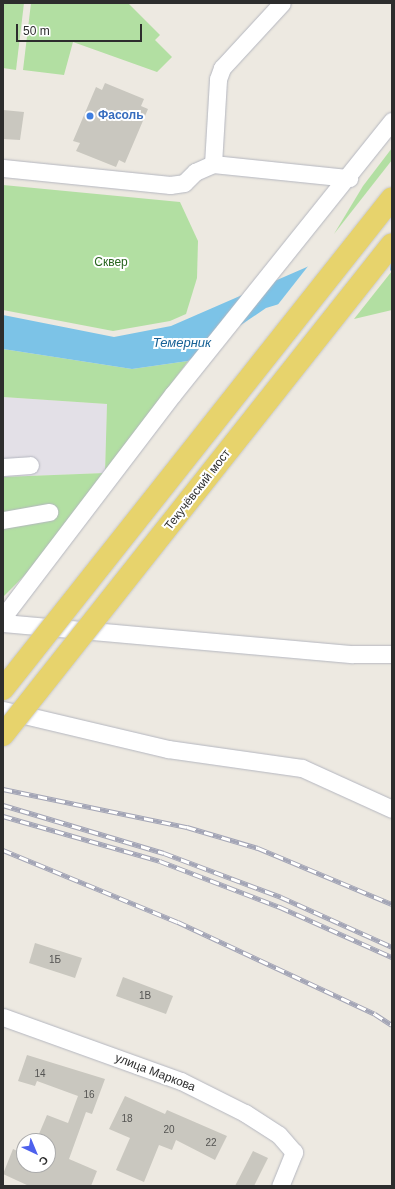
<!DOCTYPE html>
<meta charset="utf-8">
<style>
body{margin:0}
#map{position:relative;width:395px;height:1189px;overflow:hidden;background:#ede9e1;font-family:Helvetica,sans-serif}
div>[style]{position:absolute}
[style*='--x']{left:calc(var(--x)*1px);top:calc(var(--y)*1px);width:calc(var(--w)*1px);rotate:calc(var(--a)*1deg)}
.industrial>*{inset:0;background:#e3e0e7}
.green>*{inset:0;background:#b2dfa2}
.water>*{inset:0;background:#7cc3e7}
.pier>*{inset:0;background:#ede9e1}
.building>*{inset:0;background:#c9c7bf}
.roads{filter:drop-shadow(0 0 1px #b4b6bf) drop-shadow(0 0 1px #b4b6bf)}
.minor>*{height:17px;margin:-8.5px;padding:0 8.5px;transform-origin:8.5px;border-radius:8.5px;background:#fff}
.rail>*{height:4.5px;margin-top:-2.25px;transform-origin:0;background:repeating-linear-gradient(90deg,#fff 0 9px,#a3a5b6 0 18px);box-sizing:border-box;border-block:1px solid #a3a5b6}
.bridges{filter:drop-shadow(0 0 1px #c8c8c8) drop-shadow(0 0 1px #c8c8c8)}
.major-bridge>*{height:22px;margin:-11px;padding:0 11px;transform-origin:11px;border-radius:11px;background:#e7d36c}
.dots>*{width:11px;height:11px;translate:-50% -50%;box-sizing:border-box;border:2px solid #fff;border-radius:50%}
span{translate:-50% -50%;white-space:nowrap;text-align:center;line-height:1.15;-webkit-text-stroke:4px #fff;paint-order:stroke}
.number-label{font-size:10px;color:#545452}
.number-label span{-webkit-text-stroke-width:0}
.shop-label{font-size:12px;color:#366cbe;font-weight:700}
.left{translate:0 -50%;text-align:left}
.park-label{font-size:12px;color:#2a6621}
.street-label{font-size:12px;color:#2d2d2d}
.water-label{font-size:13px;color:#186296;font-style:italic}
.frame{position:absolute;inset:0;border:4px solid #2d2d2d;pointer-events:none}
.north{position:absolute;left:16px;top:1133px;width:40px;height:40px;box-sizing:border-box;background:#fff;border:1px solid #ababab;border-radius:50%;rotate:136deg;font-size:11px;font-weight:700;line-height:16px;text-align:center;color:#2d2d2d}
.north::after{content:'';display:block;margin:auto;width:14px;height:18px;background:#4e61ed;clip-path:polygon(50% 0,100% 100%,50% 72%,0 100%)}
.scale{position:absolute;left:16px;top:24px;width:126px;height:18px;box-sizing:border-box;border:2px solid #2d2d2d;border-top:0;padding-left:5px;font-size:12px;line-height:14px;white-space:nowrap;color:#2d2d2d;-webkit-text-stroke:3px #fff;paint-order:stroke}
</style>
<div id="map">
<div class="industrial">
<i style="clip-path:polygon(3px 397px,107px 404px,105px 473px,3px 477px)"></i>
</div>
<div class="green">
<i style="clip-path:polygon(3px 3px,24px 3px,16px 70px,3px 68px)"></i>
<i style="clip-path:polygon(31px 3px,128px 3px,160px 35px,155px 40px,172px 57px,157px 72px,73px 42px,64px 75px,23px 70px)"></i>
<i style="clip-path:polygon(392px 148px,392px 160px,334px 234px,363px 186px)"></i>
<i style="clip-path:polygon(3px 185px,180px 202px,198px 241px,197px 278px,186px 314px,170px 321px,113px 331px,3px 310px)"></i>
<i style="clip-path:polygon(392px 271px,392px 310px,354px 319px)"></i>
<i style="clip-path:polygon(3px 349px,132px 369px,188px 361px,105px 473px,26px 574px,3px 597px,3px 477px,105px 473px,107px 404px,3px 397px)"></i>
</div>
<div class="water">
<i style="clip-path:polygon(392px 230px,392px 270px,266px 308px,188px 361px,132px 369px,3px 349px,3px 315px,114px 337px,171px 326px)"></i>
</div>
<div class="pier">
<i style="clip-path:polygon(392px 228px,390px 273px,276px 307px,309px 265px)"></i>
</div>
<div class="building">
<i style="clip-path:polygon(105px 83px,144px 99px,141px 106px,148px 109px,125px 163px,119px 160px,116px 167px,76px 151px,80px 143px,73px 141px,96px 87px,102px 90px)"></i>
<i style="clip-path:polygon(3px 110px,24px 112px,20px 140px,3px 139px)"></i>
<i style="clip-path:polygon(35px 943px,82px 958px,75px 978px,29px 963px)"></i>
<i style="clip-path:polygon(123px 977px,173px 996px,166px 1014px,116px 996px)"></i>
<i style="clip-path:polygon(27px 1055px,105px 1079px,92px 1114px,86px 1112px,69px 1159px,97px 1171px,91px 1186px,29px 1186px,3px 1174px,13px 1149px,24px 1154px,24px 1165px,48px 1165px,48px 1141px,36px 1141px,47px 1115px,68px 1123px,78px 1096px,37px 1081px,35px 1086px,18px 1081px)"></i>
<i style="clip-path:polygon(125px 1096px,165px 1114px,167px 1110px,227px 1136px,215px 1160px,176px 1140px,172px 1150px,159px 1145px,144px 1182px,116px 1170px,130px 1138px,109px 1129px)"></i>
<i style="clip-path:polygon(253px 1151px,268px 1158px,254px 1186px,235px 1186px)"></i>
</div>
<div class="roads">
<div class="minor">
<i style="--x:213;--y:164;--w:85;--a:-86.6"></i>
<i style="--x:218;--y:79;--w:12;--a:-70"></i>
<i style="--x:222;--y:68;--w:88;--a:-47.3"></i>
<i style="--x:3;--y:168;--w:168;--a:5.8"></i>
<i style="--x:170;--y:185;--w:14;--a:-8"></i>
<i style="--x:184;--y:183;--w:16;--a:-45"></i>
<i style="--x:195;--y:172;--w:20;--a:-24"></i>
<i style="--x:213;--y:164;--w:137;--a:5.9"></i>
<i style="--x:3;--y:467;--w:27;--a:-4"></i>
<i style="--x:3;--y:520;--w:47;--a:-9.9"></i>
<i style="--x:3;--y:617;--w:280;--a:-52.7"></i>
<i style="--x:173;--y:394;--w:350;--a:-51.3"></i>
<i style="--x:3;--y:623;--w:351;--a:5.1"></i>
<i style="--x:353;--y:654;--w:39;--a:0"></i>
<i style="--x:3;--y:710;--w:170;--a:13.3"></i>
<i style="--x:168;--y:749;--w:135;--a:8.1"></i>
<i style="--x:302;--y:768;--w:99;--a:24.5"></i>
<i style="--x:3;--y:1017;--w:189;--a:19.8"></i>
<i style="--x:181;--y:1081;--w:72;--a:26.6"></i>
<i style="--x:245;--y:1113;--w:40;--a:32.9"></i>
<i style="--x:279;--y:1135;--w:23;--a:49"></i>
<i style="--x:294;--y:1152;--w:37;--a:112"></i>
</div>
</div>
<div class="rail">
<i style="--x:3;--y:789;--w:188;--a:11.7"></i>
<i style="--x:187;--y:827;--w:74;--a:16.5"></i>
<i style="--x:258;--y:848;--w:145;--a:22.7"></i>
<i style="--x:3;--y:805;--w:168;--a:16.6"></i>
<i style="--x:164;--y:853;--w:125;--a:20.6"></i>
<i style="--x:281;--y:897;--w:122;--a:24.2"></i>
<i style="--x:3;--y:816;--w:163;--a:16"></i>
<i style="--x:160;--y:861;--w:129;--a:21"></i>
<i style="--x:280;--y:907;--w:123;--a:24.1"></i>
<i style="--x:3;--y:850;--w:189;--a:22.4"></i>
<i style="--x:178;--y:922;--w:217;--a:25"></i>
<i style="--x:375;--y:1014;--w:20;--a:33"></i>
</div>
<div class="bridges">
<div class="major-bridge">
<i style="--x:3;--y:689;--w:626;--a:-51.61"></i>
<i style="--x:3;--y:735;--w:626;--a:-51.61"></i>
</div>
</div>
<div class="dots">
<i style="left:90px;top:116px;background:#3f7fe0"></i>
</div>
<div class="number-label">
<span style="left:55px;top:960px">1Б</span>
<span style="left:145px;top:996px">1В</span>
<span style="left:40px;top:1074px">14</span>
<span style="left:89px;top:1095px">16</span>
<span style="left:127px;top:1119px">18</span>
<span style="left:169px;top:1130px">20</span>
<span style="left:211px;top:1143px">22</span>
</div>
<div class="shop-label">
<span class="left" style="left:98px;top:116px">Фасоль</span>
</div>
<div class="park-label">
<span style="left:111px;top:263px">Сквер</span>
</div>
<div class="street-label">
<span style="left:198px;top:490px;rotate:-52deg">Текучёвский мост</span>
<span style="left:155px;top:1073px;rotate:21deg">улица Маркова</span>
</div>
<div class="water-label">
<span style="left:182px;top:343px">Темерник</span>
</div>
<div class="frame"></div>
<div class="north">С</div>
<div class="scale">50 m</div>
</div>
